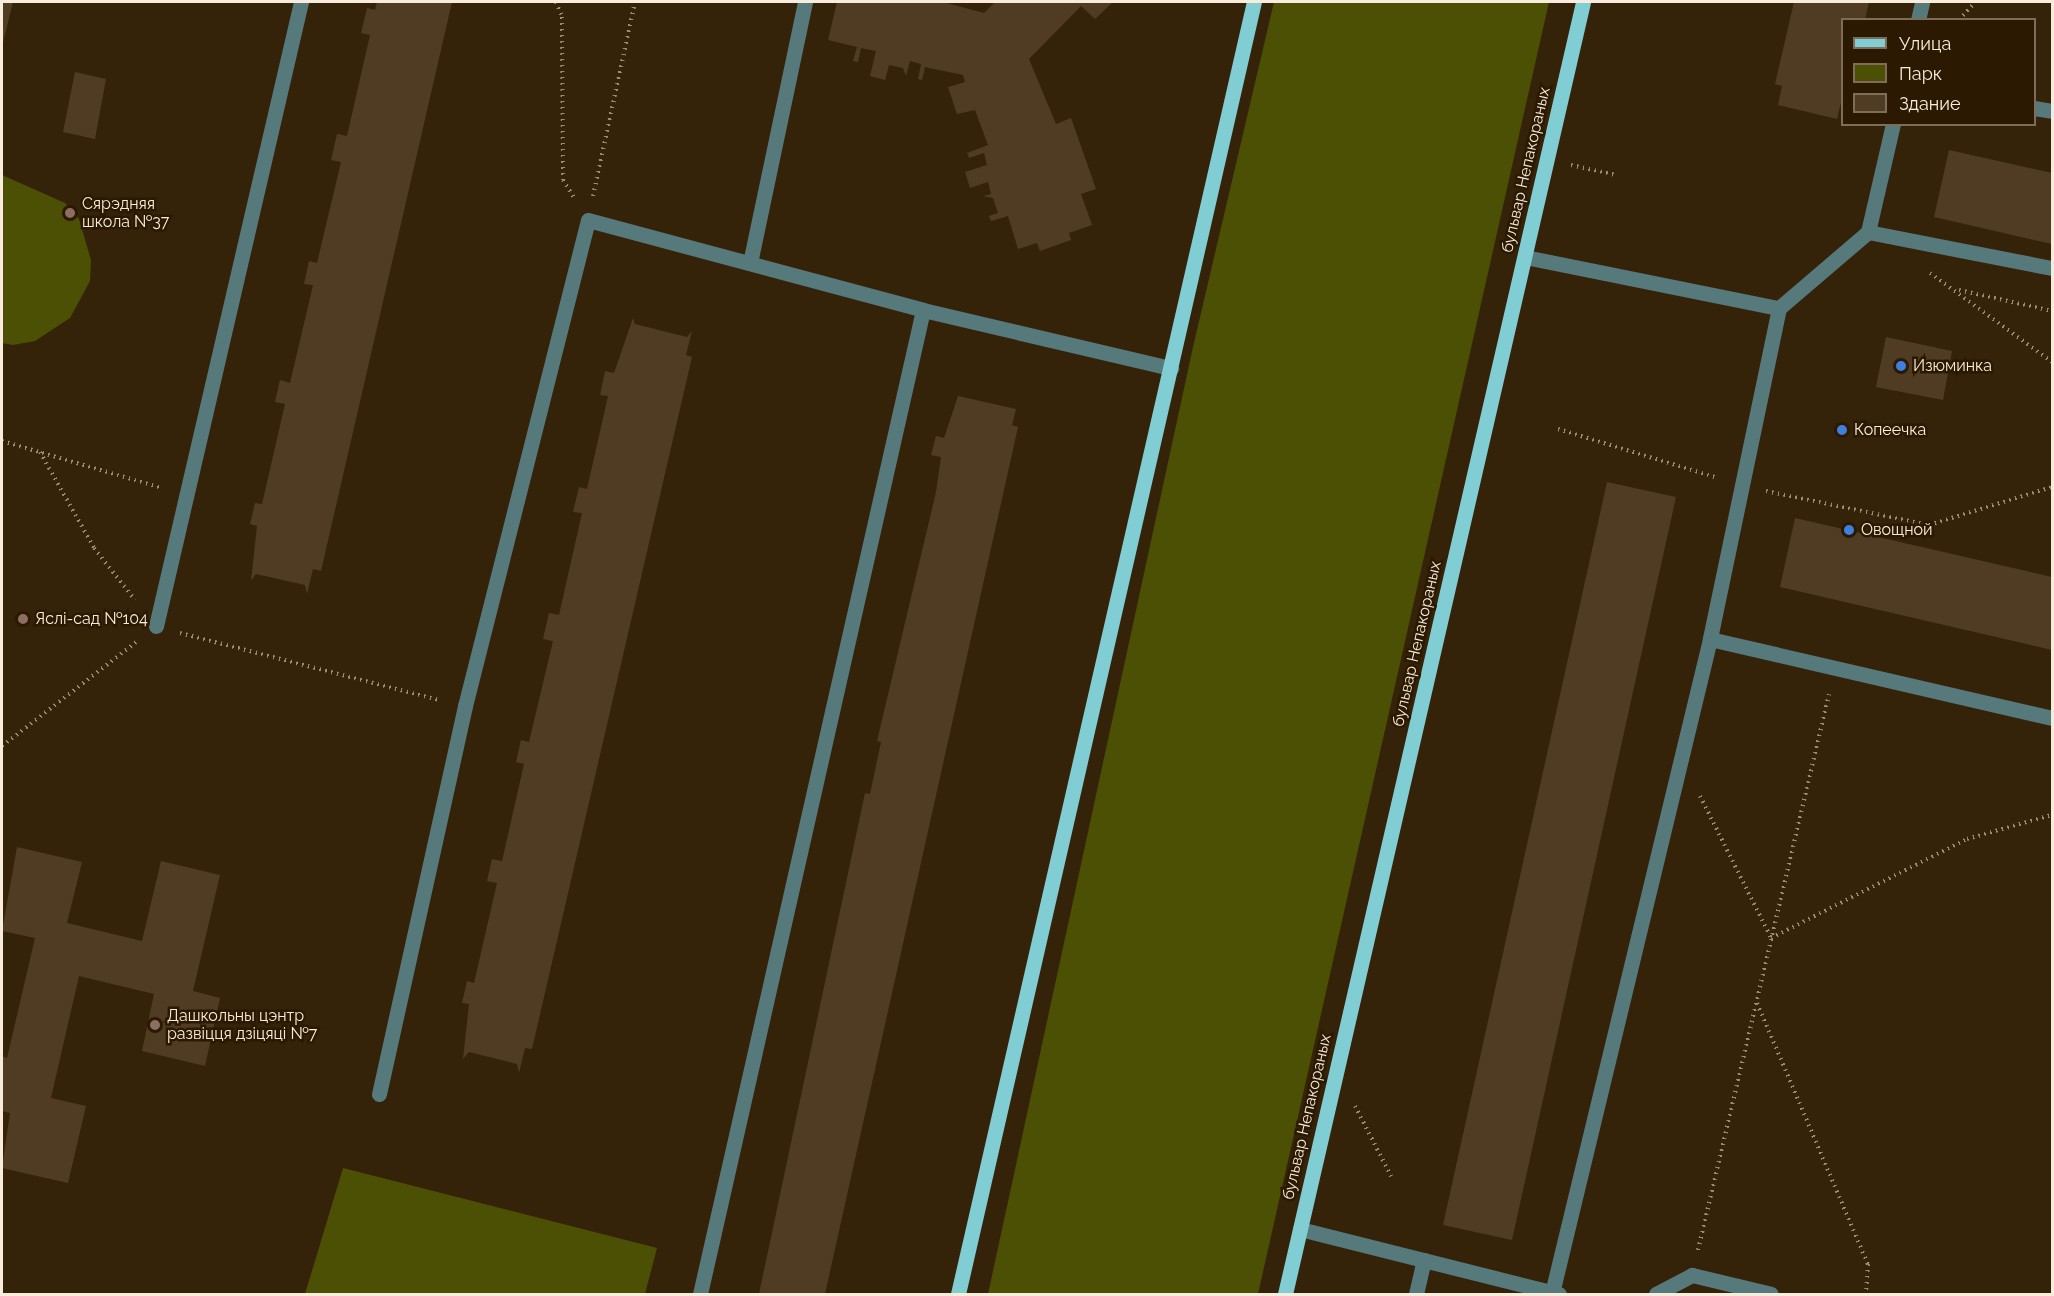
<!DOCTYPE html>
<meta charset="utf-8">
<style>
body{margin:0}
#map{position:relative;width:2054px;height:1296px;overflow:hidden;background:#352309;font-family:Raleway,sans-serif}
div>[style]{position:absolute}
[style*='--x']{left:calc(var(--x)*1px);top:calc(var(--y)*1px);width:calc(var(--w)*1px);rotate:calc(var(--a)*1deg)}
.green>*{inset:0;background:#4b5005}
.building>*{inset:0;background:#503c23}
.path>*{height:4px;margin-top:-2px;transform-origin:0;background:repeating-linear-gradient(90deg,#9a8b77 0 1.5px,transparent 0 6px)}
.minor>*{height:15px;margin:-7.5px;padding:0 7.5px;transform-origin:7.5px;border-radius:7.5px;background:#567a7c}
.major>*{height:15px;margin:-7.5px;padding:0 7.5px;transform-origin:7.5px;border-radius:7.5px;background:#80ced3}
.dots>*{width:16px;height:16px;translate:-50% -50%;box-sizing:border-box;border:3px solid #2b1901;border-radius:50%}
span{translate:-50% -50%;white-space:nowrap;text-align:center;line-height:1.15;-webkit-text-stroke:5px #2b1901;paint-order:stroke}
.street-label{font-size:16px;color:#f8ecdd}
.poi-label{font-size:16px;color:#f8ecdd}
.left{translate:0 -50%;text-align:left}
.frame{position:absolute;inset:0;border:3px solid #f8ecdd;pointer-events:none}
.legend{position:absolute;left:1841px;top:18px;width:195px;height:108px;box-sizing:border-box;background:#2b1901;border:2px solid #7d6d59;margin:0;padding:8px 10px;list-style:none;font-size:18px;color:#f8ecdd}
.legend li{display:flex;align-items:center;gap:12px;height:30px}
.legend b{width:30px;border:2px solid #7d6d59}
</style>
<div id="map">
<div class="green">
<i style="clip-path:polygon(1274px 2px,1549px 2px,1258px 1294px,988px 1294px,1193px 347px)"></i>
<i style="clip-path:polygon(2px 175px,65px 203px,79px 219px,91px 260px,90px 281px,70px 318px,35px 341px,13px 345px,2px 343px)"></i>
<i style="clip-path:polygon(343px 1168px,657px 1248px,645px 1294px,305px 1294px)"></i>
</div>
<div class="building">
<i style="clip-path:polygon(2px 2px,13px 2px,2px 47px)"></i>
<i style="clip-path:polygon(377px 2px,452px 2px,321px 571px,313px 569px,307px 594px,305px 585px,256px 574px,251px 581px,257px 526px,250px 524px,255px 503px,262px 504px,285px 404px,275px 402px,280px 380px,290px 383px,313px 285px,304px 284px,309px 261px,317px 263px,341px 162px,331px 160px,337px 134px,347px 136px,370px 35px,361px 33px,367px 8px,375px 10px)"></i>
<i style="clip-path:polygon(837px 2px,943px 2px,984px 13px,995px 2px,1113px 2px,1095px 19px,1081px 6px,1029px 59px,1056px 124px,1071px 118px,1096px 189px,1081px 194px,1092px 225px,1069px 233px,1071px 240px,1040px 251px,1037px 243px,1018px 249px,1008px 216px,991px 221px,989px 216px,998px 213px,993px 198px,983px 196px,991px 194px,988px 182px,970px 188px,965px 172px,987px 165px,984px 153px,969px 158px,967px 153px,988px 145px,975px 110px,957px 114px,948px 87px,965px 82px,963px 75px,925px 67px,922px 80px,918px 79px,921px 64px,910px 61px,906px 76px,903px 68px,889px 65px,885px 80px,870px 76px,876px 51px,861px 48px,858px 62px,853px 61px,857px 47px,828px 40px)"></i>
<i style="clip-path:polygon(1794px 2px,1869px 2px,1865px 20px,1842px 20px,1842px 98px,1837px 119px,1778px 105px,1782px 86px,1775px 84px)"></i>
<i style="clip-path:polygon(75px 72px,106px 79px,95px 139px,63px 132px)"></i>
<i style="clip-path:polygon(1949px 150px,2052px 173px,2052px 244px,1934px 217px)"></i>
<i style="clip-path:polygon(633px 318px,635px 324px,687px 337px,692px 331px,686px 355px,692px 357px,532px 1049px,525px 1048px,519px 1073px,517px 1064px,469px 1052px,463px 1059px,469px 1004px,462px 1003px,467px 981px,474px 983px,497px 883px,487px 881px,492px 859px,502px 861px,524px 764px,516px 762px,521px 740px,529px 742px,553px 641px,543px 639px,549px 613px,559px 615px,582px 513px,573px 512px,579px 487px,587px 489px,608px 396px,600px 395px,605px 371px,614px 373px)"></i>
<i style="clip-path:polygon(1886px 337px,1952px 351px,1943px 400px,1876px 387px)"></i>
<i style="clip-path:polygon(958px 396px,1016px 409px,1012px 425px,1018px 427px,825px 1294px,759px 1294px,865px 793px,870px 794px,881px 742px,877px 741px,936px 492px,941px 457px,931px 455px,936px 436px,944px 438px)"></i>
<i style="clip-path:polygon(1607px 482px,1676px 497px,1512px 1240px,1443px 1225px)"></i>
<i style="clip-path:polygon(1795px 518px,2052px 577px,2052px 650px,1780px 587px)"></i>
<i style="clip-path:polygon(17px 847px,82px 862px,67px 923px,142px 941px,161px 861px,220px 875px,193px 991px,220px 998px,205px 1066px,142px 1051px,154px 994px,79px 976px,51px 1098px,86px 1106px,68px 1183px,2px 1168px,10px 1113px,2px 1111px,2px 1056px,7px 1058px,35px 938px,2px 931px)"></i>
</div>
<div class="path">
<i style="--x:556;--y:2;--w:16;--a:68"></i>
<i style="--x:562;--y:17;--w:163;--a:89.6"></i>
<i style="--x:563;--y:180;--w:22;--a:58"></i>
<i style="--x:1959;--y:20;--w:24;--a:-48"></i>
<i style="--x:1571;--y:165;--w:46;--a:12.5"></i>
<i style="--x:593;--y:196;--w:198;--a:-77.8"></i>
<i style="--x:1930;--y:273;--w:151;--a:36.1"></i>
<i style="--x:1959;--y:290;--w:95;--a:12.7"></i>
<i style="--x:1558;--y:429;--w:167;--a:17"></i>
<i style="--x:2;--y:441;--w:167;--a:16.4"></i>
<i style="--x:40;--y:452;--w:110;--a:60.6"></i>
<i style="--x:94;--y:548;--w:66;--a:51.7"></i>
<i style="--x:1766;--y:491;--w:167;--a:11.8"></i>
<i style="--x:1929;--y:525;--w:129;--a:-17.2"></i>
<i style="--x:180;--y:633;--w:268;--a:14.5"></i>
<i style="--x:2;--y:746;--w:170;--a:-37.8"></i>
<i style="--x:1700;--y:796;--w:159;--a:63.4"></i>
<i style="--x:1771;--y:938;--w:220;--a:-26.8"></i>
<i style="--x:1967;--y:839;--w:88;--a:-15.8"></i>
<i style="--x:1757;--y:1003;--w:284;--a:67"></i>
<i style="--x:1868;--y:1264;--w:30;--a:94"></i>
<i style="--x:1355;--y:1106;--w:79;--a:62.8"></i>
<i style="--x:1698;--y:1250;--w:571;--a:-76.74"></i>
</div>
<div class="minor">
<i style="--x:1918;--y:20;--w:18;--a:-77"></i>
<i style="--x:2034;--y:108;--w:18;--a:9"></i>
<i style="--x:1868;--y:232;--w:111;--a:-77"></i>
<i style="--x:1525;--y:257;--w:259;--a:11.4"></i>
<i style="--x:1779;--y:308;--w:338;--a:101.8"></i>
<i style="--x:1710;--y:639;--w:673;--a:103.58"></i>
<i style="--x:750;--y:263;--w:267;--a:-78.1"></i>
<i style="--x:1779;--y:308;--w:117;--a:-40.5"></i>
<i style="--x:1868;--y:232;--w:187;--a:11.1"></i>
<i style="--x:156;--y:626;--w:641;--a:-76.92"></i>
<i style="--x:1710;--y:639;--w:351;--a:13"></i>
<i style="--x:379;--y:1094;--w:397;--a:-77.5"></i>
<i style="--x:465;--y:706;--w:501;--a:-75.8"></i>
<i style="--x:588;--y:220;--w:347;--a:15"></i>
<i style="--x:923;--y:310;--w:255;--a:13.2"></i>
<i style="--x:1300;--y:1229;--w:267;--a:14.1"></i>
<i style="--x:700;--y:1294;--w:1009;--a:-77.23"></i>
<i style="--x:1416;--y:1294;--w:35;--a:-77"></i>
<i style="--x:1656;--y:1294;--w:41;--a:-27.8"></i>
<i style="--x:1692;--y:1275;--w:81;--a:13.5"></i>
</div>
<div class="major">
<i style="--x:958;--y:1294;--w:1325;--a:-77.1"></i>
<i style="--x:1285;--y:1294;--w:1326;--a:-77.01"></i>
</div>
<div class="dots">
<i style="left:70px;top:213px;background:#8d6e63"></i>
<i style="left:1901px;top:366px;background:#3f7fe0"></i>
<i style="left:1842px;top:430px;background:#3f7fe0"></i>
<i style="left:1849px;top:530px;background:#3f7fe0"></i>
<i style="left:23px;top:619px;background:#8d6e63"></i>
<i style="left:155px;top:1025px;background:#8d6e63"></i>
</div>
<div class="street-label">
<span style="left:1526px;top:170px;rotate:-77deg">бульвар Непакораных</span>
<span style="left:1417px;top:644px;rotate:-77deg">бульвар Непакораных</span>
<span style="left:1307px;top:1117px;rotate:-77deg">бульвар Непакораных</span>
</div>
<div class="poi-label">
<span class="left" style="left:82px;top:213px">Сярэдняя<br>школа №37</span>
<span class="left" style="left:1913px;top:366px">Изюминка</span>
<span class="left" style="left:1854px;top:430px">Копеечка</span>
<span class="left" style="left:1861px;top:530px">Овощной</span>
<span class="left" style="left:35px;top:619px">Яслі-сад №104</span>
<span class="left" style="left:167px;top:1025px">Дашкольны цэнтр<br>развіцця дзіцяці №7</span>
</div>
<div class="frame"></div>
<ul class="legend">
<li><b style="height:8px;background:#80ced3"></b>Улица</li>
<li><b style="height:16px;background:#4b5005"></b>Парк</li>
<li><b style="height:16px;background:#503c23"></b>Здание</li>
</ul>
</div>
